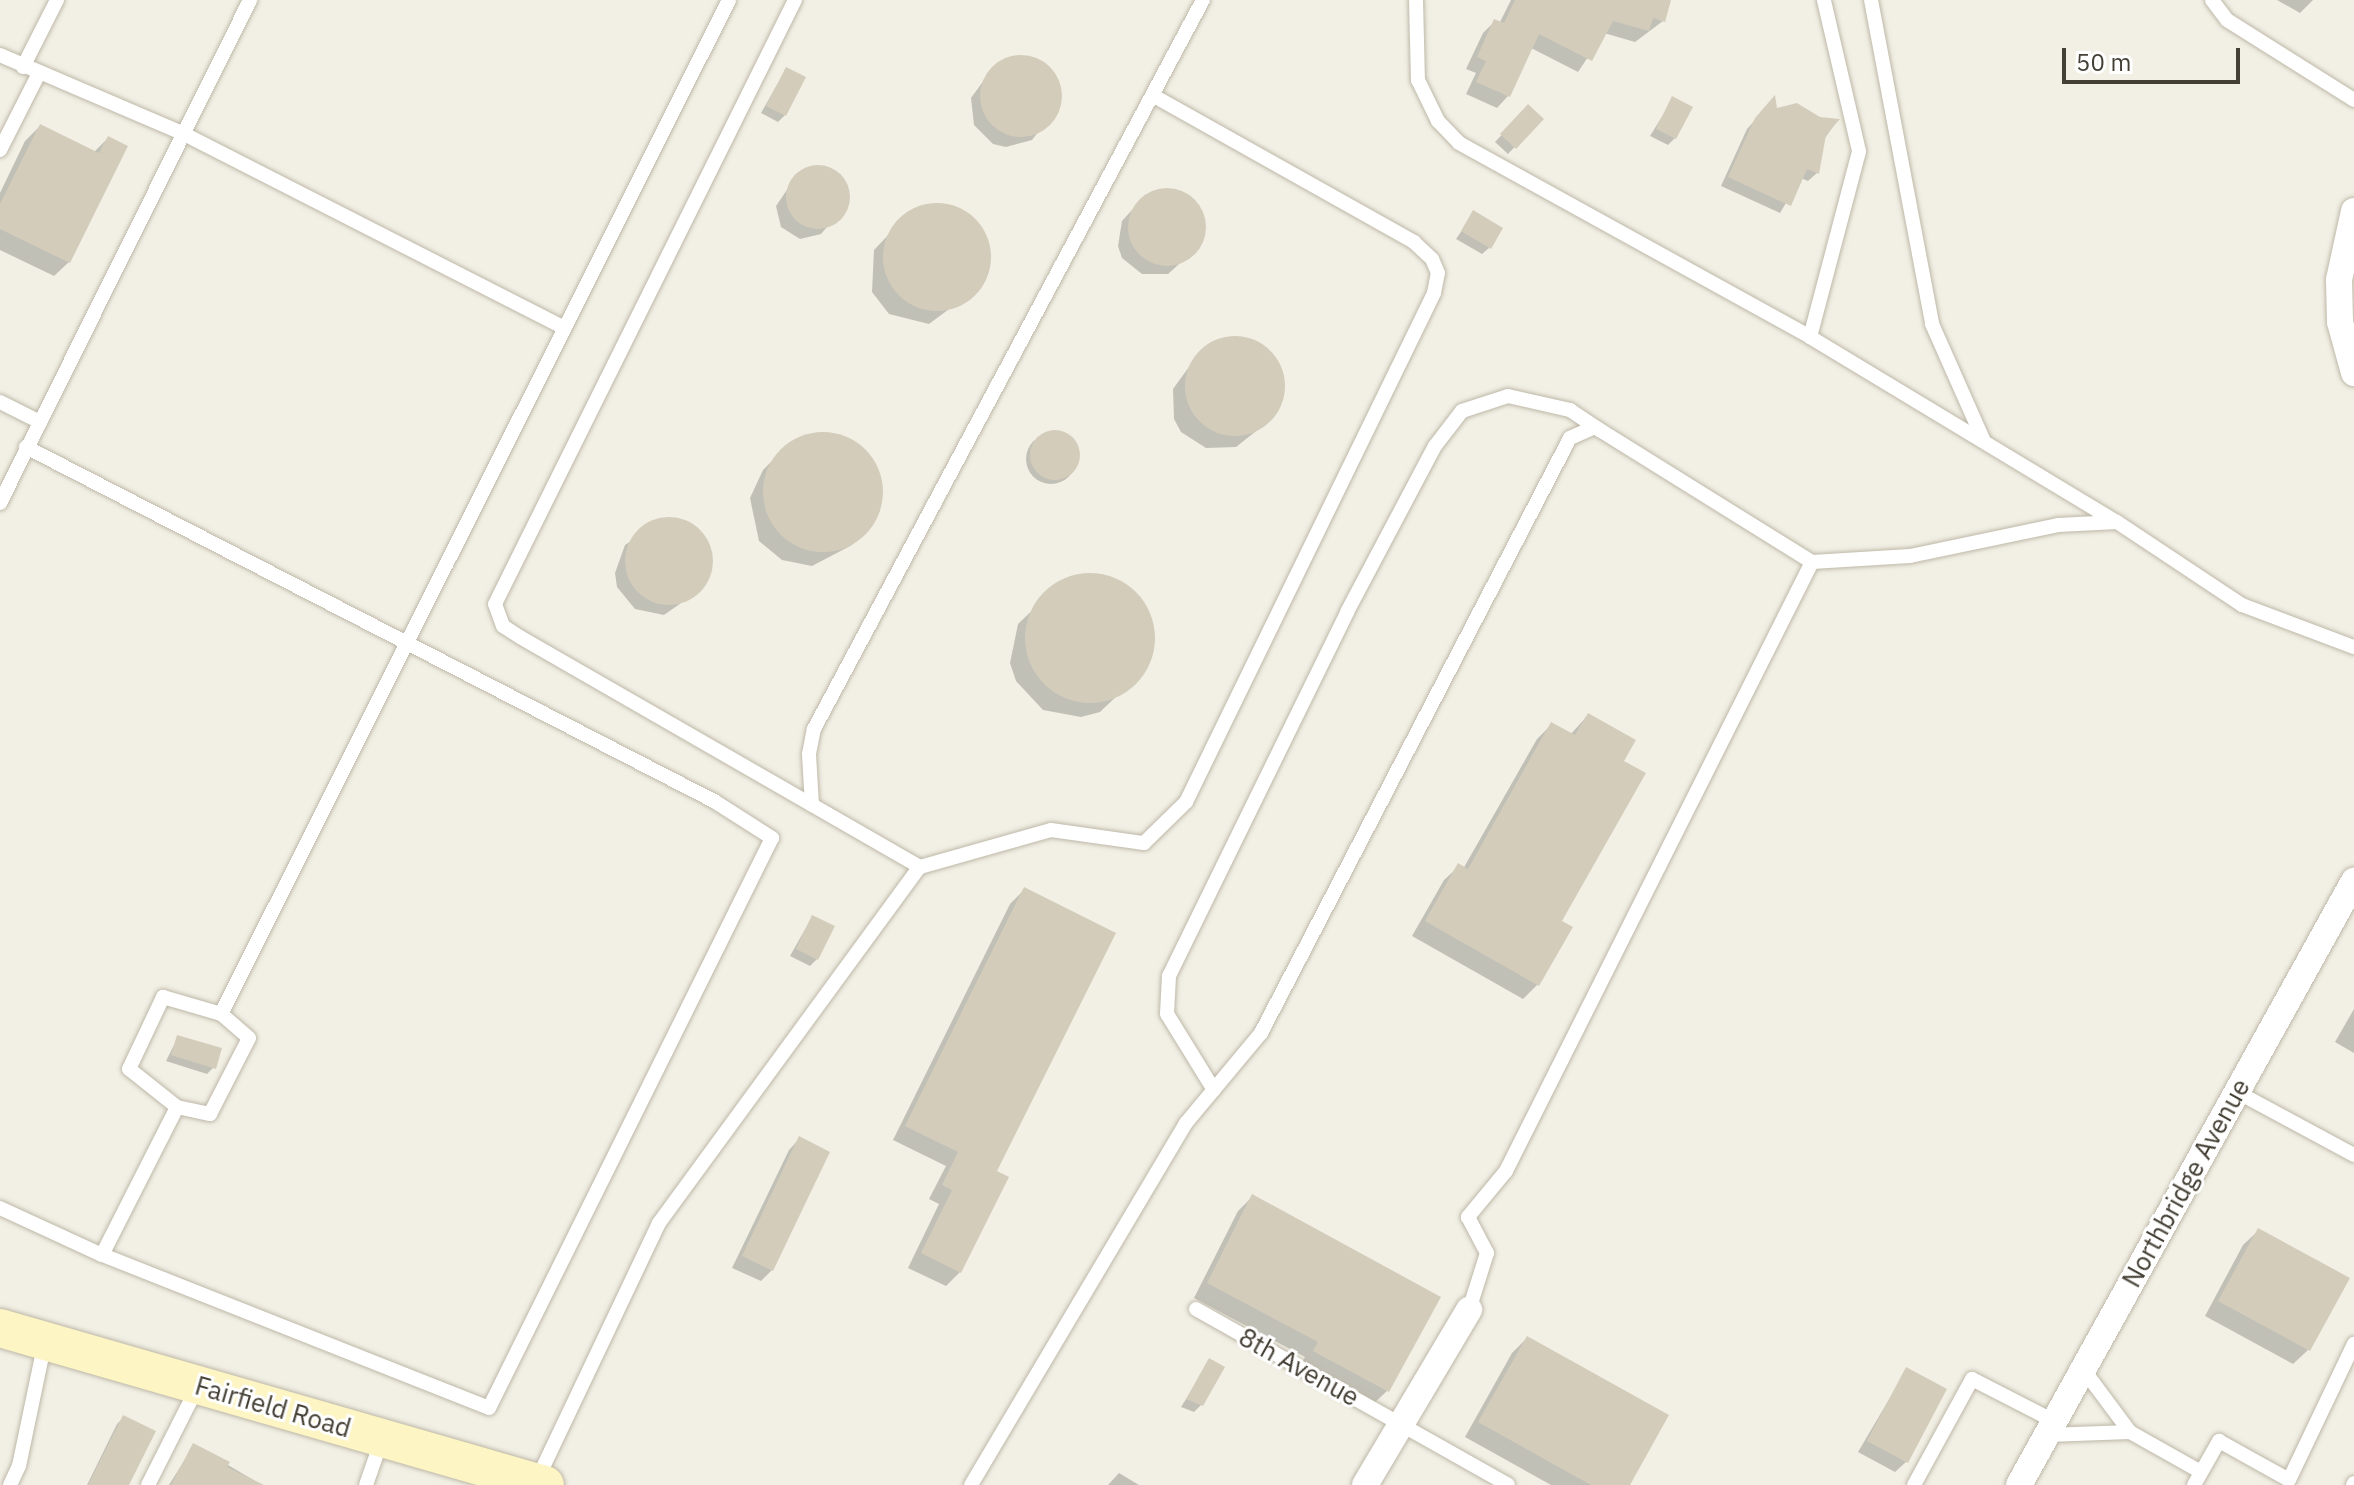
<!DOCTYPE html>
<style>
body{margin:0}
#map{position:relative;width:2354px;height:1485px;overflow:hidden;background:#f2f0e5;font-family:"IBM Plex Sans",sans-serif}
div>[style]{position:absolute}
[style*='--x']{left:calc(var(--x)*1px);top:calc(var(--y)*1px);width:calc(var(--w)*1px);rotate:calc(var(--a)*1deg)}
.shadow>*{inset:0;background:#0003}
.round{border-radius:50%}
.building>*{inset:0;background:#d4ccbb}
.roads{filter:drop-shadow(0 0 2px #beb8a8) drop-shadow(0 0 2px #beb8a8)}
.lane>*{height:14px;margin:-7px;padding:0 7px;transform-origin:7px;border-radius:7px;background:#fff}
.street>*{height:26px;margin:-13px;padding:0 13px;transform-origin:13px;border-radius:13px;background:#fff}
.secondary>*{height:38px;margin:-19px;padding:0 19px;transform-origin:19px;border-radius:19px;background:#fdf5c4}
span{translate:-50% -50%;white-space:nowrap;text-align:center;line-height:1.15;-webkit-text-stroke:6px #fff;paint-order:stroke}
.street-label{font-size:26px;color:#454035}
.scale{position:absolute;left:2062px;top:48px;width:178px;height:36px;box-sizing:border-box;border:4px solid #454035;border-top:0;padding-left:10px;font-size:24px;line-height:28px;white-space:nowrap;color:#454035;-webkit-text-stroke:6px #fff;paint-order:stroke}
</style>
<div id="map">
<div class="shadow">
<i style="clip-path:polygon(1511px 0,1669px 0,1663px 21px,1635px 42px,1604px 33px,1578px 72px,1531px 48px,1508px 96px,1497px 108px,1466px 94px,1476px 73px,1466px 69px,1483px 33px,1495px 21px,1499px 24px)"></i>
<i style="clip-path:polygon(2277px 0,2313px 0,2300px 13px)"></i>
<i style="clip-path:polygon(1010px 58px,1038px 60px,1057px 79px,1059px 105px,1032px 140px,1006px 147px,993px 144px,974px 125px,971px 98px,987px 76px)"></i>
<i style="clip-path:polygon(786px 69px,785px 115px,778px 122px,761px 113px)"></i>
<i style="clip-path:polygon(1673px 99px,1675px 138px,1668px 145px,1650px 136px)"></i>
<i style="clip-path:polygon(1528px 107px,1541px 119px,1508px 154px,1495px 142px)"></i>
<i style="clip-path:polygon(1767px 107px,1837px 121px,1822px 142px,1817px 173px,1808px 181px,1801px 178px,1780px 213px,1721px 186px,1747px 129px)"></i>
<i style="clip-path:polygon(40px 126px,94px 152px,108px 138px,69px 262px,54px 276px,0 250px,0 193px,25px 141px)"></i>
<i style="clip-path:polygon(818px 167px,838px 175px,846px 205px,821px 234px,800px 239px,781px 227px,776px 206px,797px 175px)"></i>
<i style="clip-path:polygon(1167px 189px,1191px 198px,1204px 220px,1199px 246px,1168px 274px,1142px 274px,1122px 258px,1118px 246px,1122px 221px,1142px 199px)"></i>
<i style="clip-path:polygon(950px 206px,974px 220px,988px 245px,980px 286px,929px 324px,889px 314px,872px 292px,874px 250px,909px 213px)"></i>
<i style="clip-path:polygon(1474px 213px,1489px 248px,1482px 254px,1456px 239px)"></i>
<i style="clip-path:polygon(1233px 337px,1262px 345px,1280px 369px,1283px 383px,1275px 412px,1260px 428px,1236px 447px,1206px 448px,1181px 432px,1174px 419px,1173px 389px,1194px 360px,1218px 340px)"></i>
<i class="round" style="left:1026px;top:434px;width:50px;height:50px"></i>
<i style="clip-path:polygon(818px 434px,860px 448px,870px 459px,880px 502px,867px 529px,852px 545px,812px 566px,782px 560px,759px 541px,750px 498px,763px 470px,789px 444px)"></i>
<i style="clip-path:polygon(663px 520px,691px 525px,702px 535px,711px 562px,701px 589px,664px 615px,635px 609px,617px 587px,615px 573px,625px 545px)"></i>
<i style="clip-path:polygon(1102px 576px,1136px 595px,1153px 630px,1145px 669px,1100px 712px,1081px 717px,1043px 710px,1016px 681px,1010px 663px,1018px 624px,1063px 581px)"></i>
<i style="clip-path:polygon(1588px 715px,1622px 762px,1538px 984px,1523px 999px,1412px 936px,1444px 880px,1459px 866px,1463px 869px,1537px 739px,1552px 724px,1570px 735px)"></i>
<i style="clip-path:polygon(1024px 890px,994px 1172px,960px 1272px,946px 1286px,908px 1268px,939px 1204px,929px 1199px,946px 1166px,893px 1140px,1010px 904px)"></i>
<i style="clip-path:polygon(812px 917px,817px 959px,810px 966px,790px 956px)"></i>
<i style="clip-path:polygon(2354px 1009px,2354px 1053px,2335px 1042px)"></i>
<i style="clip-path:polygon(178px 1037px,214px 1067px,207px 1074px,166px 1061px)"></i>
<i style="clip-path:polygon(799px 1139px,772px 1270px,761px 1281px,732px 1268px,789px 1150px)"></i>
<i style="clip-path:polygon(1252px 1197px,1387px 1391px,1372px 1405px,1300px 1366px,1305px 1357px,1194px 1298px,1238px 1211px)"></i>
<i style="clip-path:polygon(2258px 1231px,2308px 1350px,2293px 1364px,2205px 1316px,2243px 1245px)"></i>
<i style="clip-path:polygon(1527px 1338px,1627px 1485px,1551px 1485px,1465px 1437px,1512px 1353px)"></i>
<i style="clip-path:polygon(1210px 1361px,1201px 1405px,1194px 1412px,1181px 1407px)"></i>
<i style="clip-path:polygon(1907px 1369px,1906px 1462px,1895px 1472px,1858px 1452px)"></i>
<i style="clip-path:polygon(124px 1417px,126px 1485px,87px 1485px,117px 1424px)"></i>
<i style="clip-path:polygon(194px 1445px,262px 1485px,169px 1485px)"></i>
<i style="clip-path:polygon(1119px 1473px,1139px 1485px,1108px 1485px)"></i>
</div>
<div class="building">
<i style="clip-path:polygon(1515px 0,1671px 0,1665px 22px,1653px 18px,1649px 31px,1613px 21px,1592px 61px,1539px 34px,1510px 97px,1476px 82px,1486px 61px,1477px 57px,1494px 19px,1504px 23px)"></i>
<i class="round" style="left:980px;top:55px;width:82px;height:82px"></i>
<i style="clip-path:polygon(786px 67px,806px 77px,786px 116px,766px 106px)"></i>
<i style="clip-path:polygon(1775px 95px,1777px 108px,1797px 103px,1820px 117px,1840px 119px,1826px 135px,1819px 174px,1807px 169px,1791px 206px,1728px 177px,1755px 118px)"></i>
<i style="clip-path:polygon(1672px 96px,1693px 107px,1676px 139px,1656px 129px)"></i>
<i style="clip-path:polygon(1528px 104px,1544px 119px,1516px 149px,1500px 134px)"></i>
<i style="clip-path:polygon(40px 124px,99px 153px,108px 136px,128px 146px,70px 263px,0 229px,0 204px)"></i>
<i class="round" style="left:786px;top:165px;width:64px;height:64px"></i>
<i class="round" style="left:1128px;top:188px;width:78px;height:78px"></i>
<i class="round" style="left:883px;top:203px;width:108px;height:108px"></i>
<i style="clip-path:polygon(1473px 210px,1503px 228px,1491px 249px,1461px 231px)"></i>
<i class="round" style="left:1185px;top:336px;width:100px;height:100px"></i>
<i class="round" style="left:1030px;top:430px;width:50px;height:50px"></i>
<i class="round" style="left:763px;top:432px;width:120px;height:120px"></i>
<i class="round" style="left:625px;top:517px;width:88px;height:88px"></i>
<i class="round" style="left:1025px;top:573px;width:130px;height:130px"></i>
<i style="clip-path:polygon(1588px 713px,1636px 740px,1624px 761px,1646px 773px,1562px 921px,1573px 927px,1539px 986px,1425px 921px,1458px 863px,1468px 869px,1551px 722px,1575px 735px)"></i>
<i style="clip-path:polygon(1024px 887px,1116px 933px,997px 1171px,1009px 1177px,961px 1273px,921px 1253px,952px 1190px,942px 1185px,958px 1152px,905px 1126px)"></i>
<i style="clip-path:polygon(812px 915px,835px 926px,818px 960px,796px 949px)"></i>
<i style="clip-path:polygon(177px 1035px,222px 1048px,216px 1069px,171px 1055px)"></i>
<i style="clip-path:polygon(799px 1136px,830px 1152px,773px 1271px,742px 1256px)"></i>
<i style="clip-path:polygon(1252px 1194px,1441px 1297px,1389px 1392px,1313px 1351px,1318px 1342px,1207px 1283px)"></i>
<i style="clip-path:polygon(2258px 1228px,2350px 1278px,2310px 1351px,2218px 1301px)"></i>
<i style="clip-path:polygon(1527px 1336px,1669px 1415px,1630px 1485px,1591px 1485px,1478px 1422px)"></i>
<i style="clip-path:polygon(1209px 1358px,1225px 1367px,1203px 1406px,1186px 1399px)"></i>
<i style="clip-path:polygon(1906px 1367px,1947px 1389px,1908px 1463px,1867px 1441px)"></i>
<i style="clip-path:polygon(123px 1415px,156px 1431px,129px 1485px,88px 1485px)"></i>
<i style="clip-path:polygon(193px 1443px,230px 1462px,227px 1467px,264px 1485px,171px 1485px)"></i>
</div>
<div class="roads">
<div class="lane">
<i style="--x:1416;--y:0;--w:80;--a:88.6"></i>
<i style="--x:1418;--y:80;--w:46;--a:64"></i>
<i style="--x:1438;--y:121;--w:30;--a:46"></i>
<i style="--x:1459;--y:143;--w:401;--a:28.9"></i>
<i style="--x:1810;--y:337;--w:358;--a:31.1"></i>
<i style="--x:2117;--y:522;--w:150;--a:33.6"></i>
<i style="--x:2242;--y:605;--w:120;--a:20.6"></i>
<i style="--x:1871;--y:0;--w:330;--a:79.3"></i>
<i style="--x:1932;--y:324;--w:126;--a:66.1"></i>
<i style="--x:2212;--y:0;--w:25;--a:53"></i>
<i style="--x:2227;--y:20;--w:150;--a:32.2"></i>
<i style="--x:0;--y:55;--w:198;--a:23.2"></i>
<i style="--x:182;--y:133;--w:429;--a:27"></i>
<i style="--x:23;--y:67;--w:75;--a:-63.1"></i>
<i style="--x:0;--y:150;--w:84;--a:-63.1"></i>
<i style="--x:1810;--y:337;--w:192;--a:-75.2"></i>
<i style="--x:1859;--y:151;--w:155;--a:-103.1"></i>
<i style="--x:0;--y:402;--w:45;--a:26.6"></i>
<i style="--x:26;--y:447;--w:774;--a:27.23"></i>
<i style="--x:714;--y:801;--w:69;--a:32.5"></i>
<i style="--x:772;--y:838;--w:636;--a:116.4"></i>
<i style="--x:489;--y:1408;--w:416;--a:-158.4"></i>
<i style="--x:0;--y:503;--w:562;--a:-63.57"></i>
<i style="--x:1812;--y:562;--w:98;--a:-3.5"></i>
<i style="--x:1910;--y:556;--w:151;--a:-11.8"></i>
<i style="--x:2058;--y:525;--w:59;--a:-2.9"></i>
<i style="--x:812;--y:805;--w:51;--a:-93.4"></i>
<i style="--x:809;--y:754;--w:25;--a:-79"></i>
<i style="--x:814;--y:729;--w:826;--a:-61.92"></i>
<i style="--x:920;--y:867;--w:136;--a:-15.8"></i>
<i style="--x:1051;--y:830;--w:94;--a:8"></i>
<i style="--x:1144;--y:843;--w:59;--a:-44.3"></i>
<i style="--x:1186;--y:802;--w:566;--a:-64.02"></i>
<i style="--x:1434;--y:293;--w:20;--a:-79"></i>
<i style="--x:1438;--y:273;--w:15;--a:-113"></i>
<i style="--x:1432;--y:259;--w:25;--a:-137"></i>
<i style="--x:1414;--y:242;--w:300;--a:-150.7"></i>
<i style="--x:1214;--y:1090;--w:89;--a:-121.7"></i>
<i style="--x:1167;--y:1014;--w:38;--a:-87"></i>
<i style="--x:1169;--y:976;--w:405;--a:-63.9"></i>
<i style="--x:1347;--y:612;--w:188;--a:-62.1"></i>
<i style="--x:1435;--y:446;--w:44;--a:-52.4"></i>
<i style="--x:1462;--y:411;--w:48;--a:-18.1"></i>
<i style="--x:1508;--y:396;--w:64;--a:12.7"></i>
<i style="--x:1570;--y:410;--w:36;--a:34"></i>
<i style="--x:2237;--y:1092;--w:133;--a:28.3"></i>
<i style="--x:177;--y:1107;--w:34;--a:12"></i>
<i style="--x:210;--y:1114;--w:85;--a:-62.8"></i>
<i style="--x:249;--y:1038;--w:37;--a:-139"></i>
<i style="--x:0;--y:1208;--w:112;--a:24.7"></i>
<i style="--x:102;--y:1255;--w:166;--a:-63.1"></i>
<i style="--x:177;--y:1107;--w:61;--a:-141.6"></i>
<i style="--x:129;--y:1069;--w:80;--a:-64.7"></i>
<i style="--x:163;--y:997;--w:60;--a:16.3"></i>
<i style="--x:221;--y:1014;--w:1134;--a:-63.39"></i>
<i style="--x:1196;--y:1309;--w:358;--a:29.4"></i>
<i style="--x:2083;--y:1369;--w:79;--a:53.3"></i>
<i style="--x:2047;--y:1435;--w:83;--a:-2.1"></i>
<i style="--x:2130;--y:1432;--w:81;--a:29.4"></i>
<i style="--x:536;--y:1482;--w:287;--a:-64.6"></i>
<i style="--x:659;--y:1223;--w:441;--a:-53.8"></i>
<i style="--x:920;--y:867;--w:461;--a:-150.1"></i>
<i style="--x:520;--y:637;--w:20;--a:-147"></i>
<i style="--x:503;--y:626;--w:23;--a:-110"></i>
<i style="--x:495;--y:604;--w:674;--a:-63.59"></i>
<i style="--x:10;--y:1485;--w:21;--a:-65"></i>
<i style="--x:19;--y:1466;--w:127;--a:-78.2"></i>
<i style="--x:148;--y:1485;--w:111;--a:-63.2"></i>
<i style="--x:366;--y:1485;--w:49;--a:-70.8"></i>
<i style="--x:971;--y:1485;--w:421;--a:-59.3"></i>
<i style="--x:1186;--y:1123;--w:117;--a:-50.2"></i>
<i style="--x:1261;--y:1033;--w:670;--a:-62.56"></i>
<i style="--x:1570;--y:438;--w:27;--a:-24"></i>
<i style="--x:1595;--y:427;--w:256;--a:31.9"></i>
<i style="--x:1812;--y:562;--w:682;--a:116.68"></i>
<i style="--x:1506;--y:1171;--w:60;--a:129.6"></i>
<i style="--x:1468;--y:1217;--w:41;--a:62.2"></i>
<i style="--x:1487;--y:1253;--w:60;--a:107.5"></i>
<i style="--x:1914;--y:1485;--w:121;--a:-61.3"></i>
<i style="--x:1972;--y:1379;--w:92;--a:27.1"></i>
<i style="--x:2194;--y:1485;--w:51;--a:-60.4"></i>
<i style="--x:2219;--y:1441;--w:80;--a:29.1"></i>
<i style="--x:2289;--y:1480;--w:151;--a:-64.5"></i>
<i style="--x:2353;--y:1485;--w:2;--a:-63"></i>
</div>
<div class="street">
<i style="--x:2354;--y:211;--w:71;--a:102.3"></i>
<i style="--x:2339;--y:280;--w:42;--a:88.6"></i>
<i style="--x:2340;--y:322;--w:53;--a:74.6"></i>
<i style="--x:1365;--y:1485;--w:204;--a:-59.3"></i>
<i style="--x:2019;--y:1485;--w:691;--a:-60.99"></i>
</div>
<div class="secondary">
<i style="--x:0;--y:1328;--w:567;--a:16.07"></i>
</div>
</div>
<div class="street-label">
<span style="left:2186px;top:1183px;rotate:-61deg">Northbridge Avenue</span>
<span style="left:1299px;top:1367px;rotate:29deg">8th Avenue</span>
<span style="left:273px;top:1407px;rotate:16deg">Fairfield Road</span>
</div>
<div class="scale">50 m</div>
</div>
